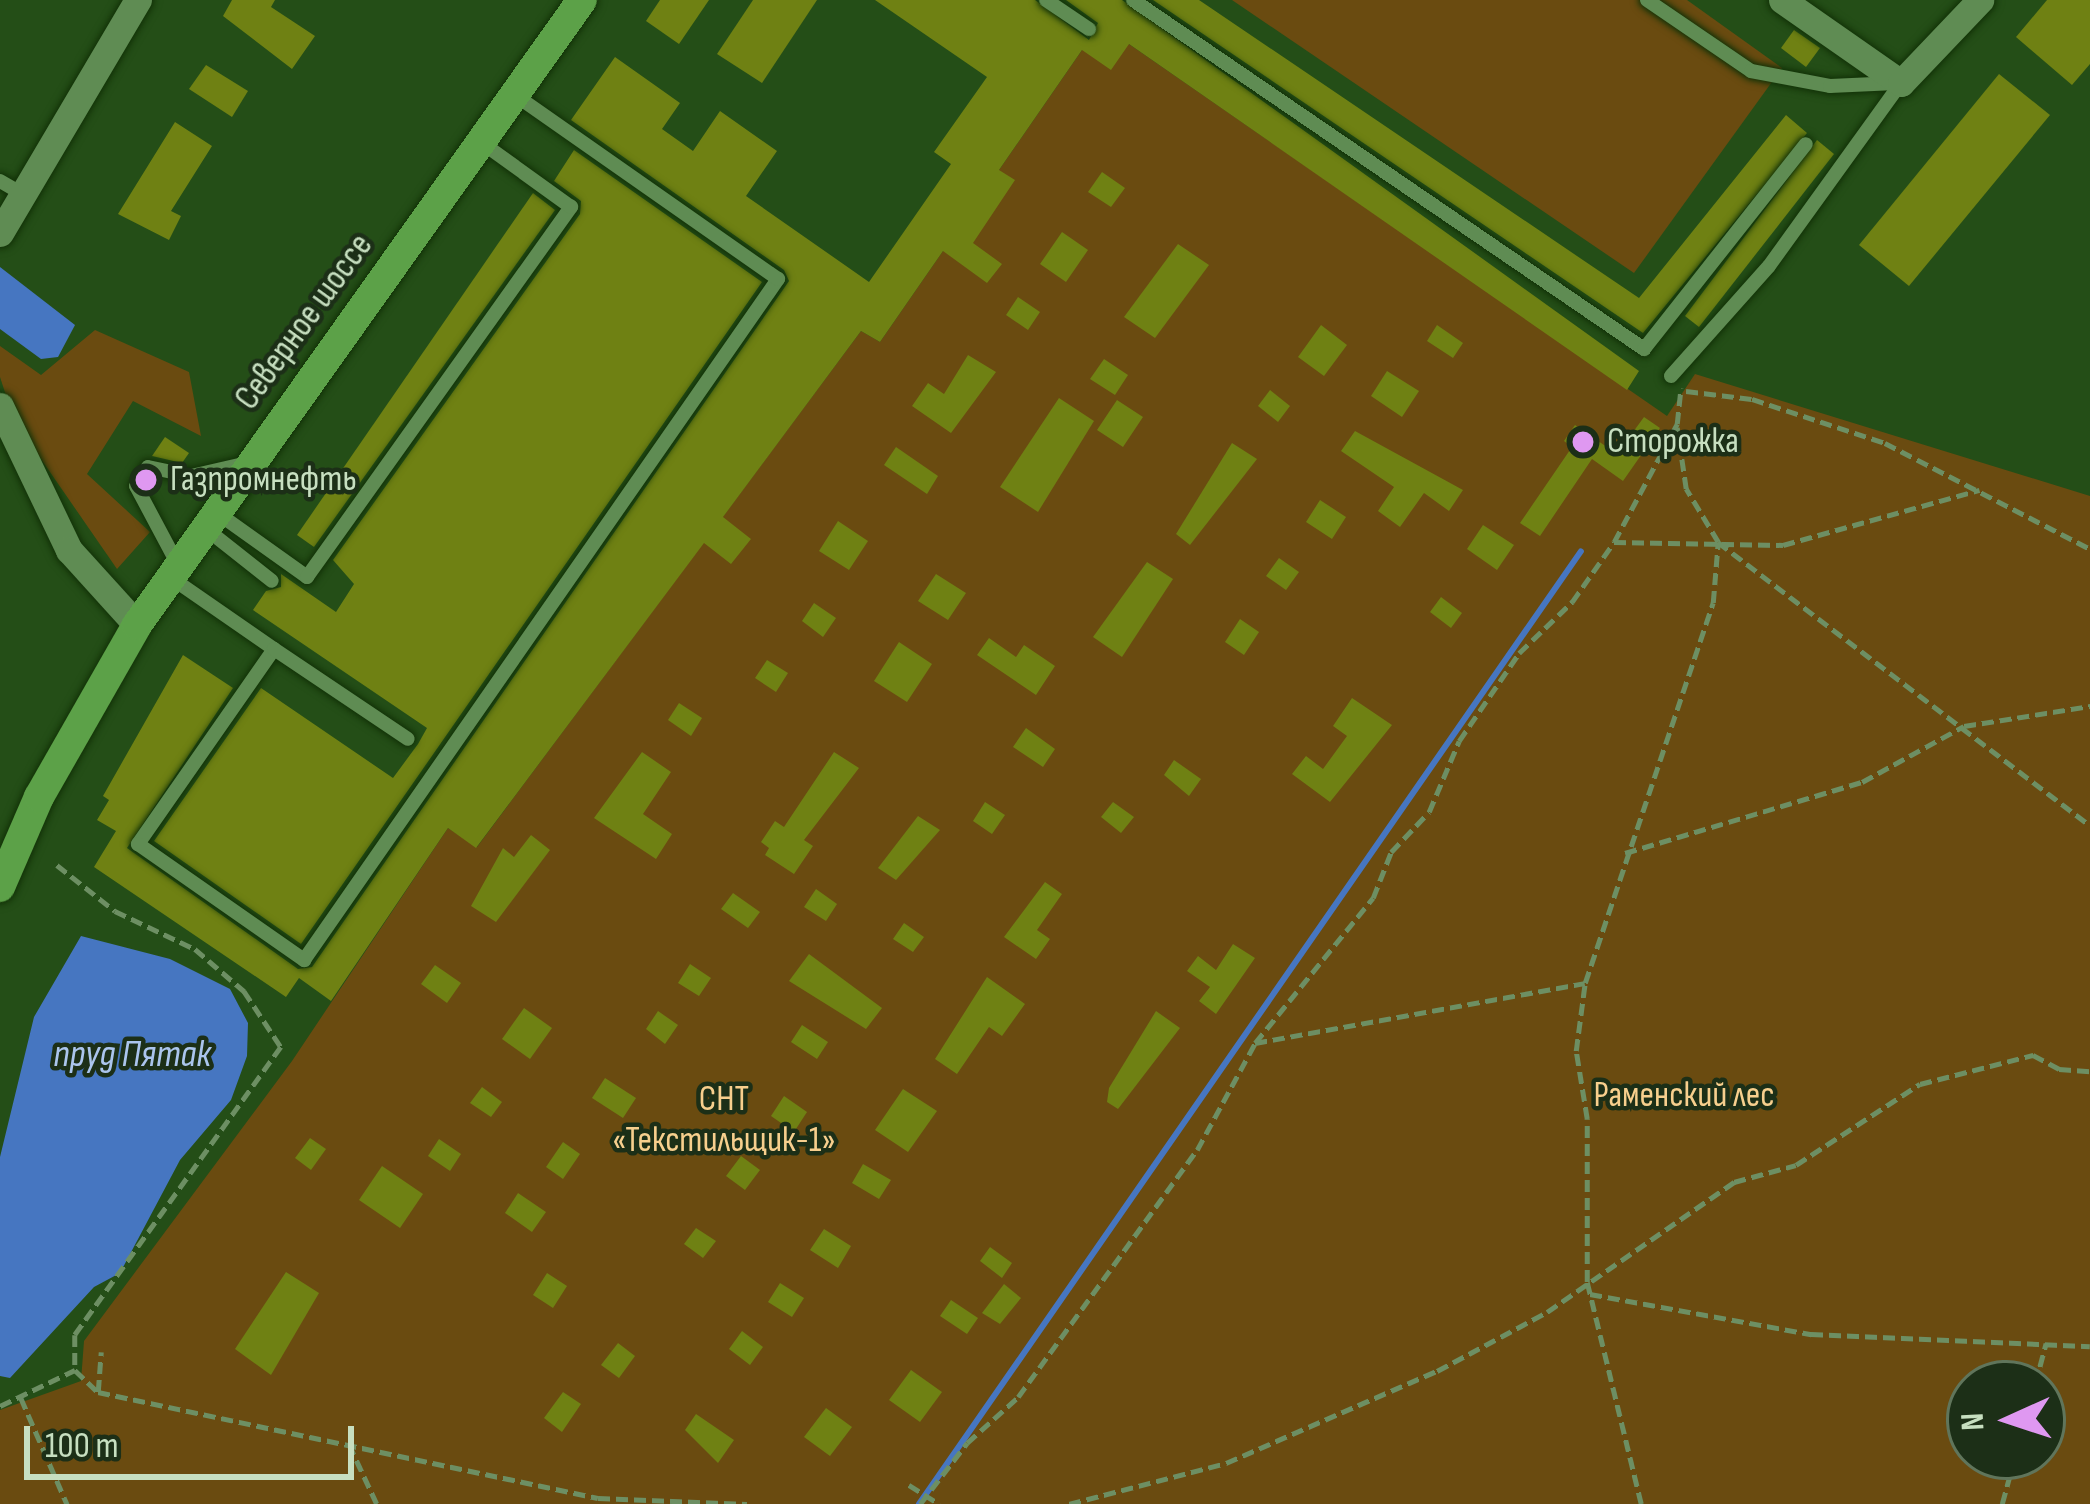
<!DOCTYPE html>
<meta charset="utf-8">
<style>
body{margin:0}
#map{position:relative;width:2090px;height:1504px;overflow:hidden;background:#244e17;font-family:"Sofia Sans Condensed",sans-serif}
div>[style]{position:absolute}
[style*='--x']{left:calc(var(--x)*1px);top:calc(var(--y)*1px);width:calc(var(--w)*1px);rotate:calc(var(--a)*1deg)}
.green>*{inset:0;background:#6a4b10}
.water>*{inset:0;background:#4676c1}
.stream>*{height:6px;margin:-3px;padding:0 3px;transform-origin:3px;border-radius:3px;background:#4676c1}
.building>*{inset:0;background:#6f8113}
.path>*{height:4.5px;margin-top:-2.25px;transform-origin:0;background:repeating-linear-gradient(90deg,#6d8f63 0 12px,transparent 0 18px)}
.roads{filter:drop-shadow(0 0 3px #123207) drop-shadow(0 0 3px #123207)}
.service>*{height:14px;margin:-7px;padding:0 7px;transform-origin:7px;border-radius:7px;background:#5f8c53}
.minor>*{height:27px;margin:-13.5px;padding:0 13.5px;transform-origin:13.5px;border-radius:13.5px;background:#5f8c53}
.primary>*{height:30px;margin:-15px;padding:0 15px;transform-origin:15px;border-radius:15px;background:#5ca148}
.dots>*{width:33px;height:33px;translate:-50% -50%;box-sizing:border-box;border:6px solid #1c2f17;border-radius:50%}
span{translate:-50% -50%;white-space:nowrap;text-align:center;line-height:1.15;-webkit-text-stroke:9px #1c2f17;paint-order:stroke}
.street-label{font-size:36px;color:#c7dfc0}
.poi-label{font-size:36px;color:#c7dfc0}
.left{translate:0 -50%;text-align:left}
.park-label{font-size:36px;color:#f7cf8d}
.water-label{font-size:39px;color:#abc5ed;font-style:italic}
.north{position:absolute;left:1946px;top:1360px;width:120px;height:120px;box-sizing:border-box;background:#1c2f17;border:3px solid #60755b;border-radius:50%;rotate:267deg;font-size:33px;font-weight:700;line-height:48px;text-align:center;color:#c7dfc0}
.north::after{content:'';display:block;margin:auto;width:42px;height:54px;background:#df98f1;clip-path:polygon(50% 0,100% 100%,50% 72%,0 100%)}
.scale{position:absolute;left:24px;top:1426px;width:330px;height:54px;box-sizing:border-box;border:6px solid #c7dfc0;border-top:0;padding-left:15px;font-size:36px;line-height:42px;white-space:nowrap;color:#c7dfc0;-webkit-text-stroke:9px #1c2f17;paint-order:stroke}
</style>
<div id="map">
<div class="green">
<i style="clip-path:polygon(1232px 0,1687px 0,1782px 68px,1634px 273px)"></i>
<i style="clip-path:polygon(evenodd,1100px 24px,1667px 416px,1695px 374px,2090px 496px,2090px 1504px,0 1504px,0 1410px,81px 1381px,84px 1341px,292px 1061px,448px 828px,477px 847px,861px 331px,880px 342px,1100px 24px,1970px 1384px,2042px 1384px,2042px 1456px,1970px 1456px,1970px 1384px)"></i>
<i style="clip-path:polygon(95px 330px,189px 372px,201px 436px,133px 401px,87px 474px,150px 532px,117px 569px,14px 420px,0 377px,0 346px,41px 375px)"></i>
</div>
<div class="water">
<i style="clip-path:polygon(0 267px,75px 325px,58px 357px,41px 359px,0 329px)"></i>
<i style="clip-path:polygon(81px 936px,170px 959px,230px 989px,248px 1023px,247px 1056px,231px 1100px,180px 1160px,120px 1273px,94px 1287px,10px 1378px,0 1376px,0 1157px,34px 1017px)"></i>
</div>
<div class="stream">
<i style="--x:919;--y:1504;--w:1160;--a:-55.21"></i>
</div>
<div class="building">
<i style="clip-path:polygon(232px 0,275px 0,271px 7px,315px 36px,292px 69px,223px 16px)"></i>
<i style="clip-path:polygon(660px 0,709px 0,679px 44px,646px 21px)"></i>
<i style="clip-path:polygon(753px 0,817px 0,762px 83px,717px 54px)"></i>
<i style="clip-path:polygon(875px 0,1035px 0,1089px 40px,1098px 23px,1066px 0,1122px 0,1639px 371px,1627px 390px,1129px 44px,1111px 70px,1082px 50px,999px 170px,1015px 180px,973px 243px,1002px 264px,987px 283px,943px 251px,880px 342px,861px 331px,723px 517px,751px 539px,731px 564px,704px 543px,476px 848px,448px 828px,331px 1001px,299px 978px,286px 997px,94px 867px,116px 831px,97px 820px,109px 800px,103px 796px,183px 655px,233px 688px,127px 848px,298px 969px,312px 967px,789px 281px,784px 270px,571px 120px,615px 57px,680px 103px,662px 129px,693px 151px,720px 111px,777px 151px,746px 196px,869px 282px,951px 164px,934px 152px,987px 77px)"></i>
<i style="clip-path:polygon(1153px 0,1199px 0,1639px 298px,1786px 115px,1807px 133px,1643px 333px)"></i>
<i style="clip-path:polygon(2047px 0,2090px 0,2090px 64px,2072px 85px,2016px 37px)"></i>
<i style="clip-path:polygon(1794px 30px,1820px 48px,1806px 67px,1781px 48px)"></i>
<i style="clip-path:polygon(206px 65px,248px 91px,232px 117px,189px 89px)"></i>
<i style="clip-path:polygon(1999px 74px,2050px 115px,1909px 286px,1859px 245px)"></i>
<i style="clip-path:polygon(175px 122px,212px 146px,171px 211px,181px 216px,169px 240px,118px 214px)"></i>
<i style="clip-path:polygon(1817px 140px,1834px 154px,1699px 327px,1685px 316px)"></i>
<i style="clip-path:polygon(574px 150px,762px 282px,301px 944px,154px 841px,261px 688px,393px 778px,418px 744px,427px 728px,253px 610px,266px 591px,281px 587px,281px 574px,336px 612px,354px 584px,333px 560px,580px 214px,581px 201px,554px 181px)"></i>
<i style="clip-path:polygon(1102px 172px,1125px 188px,1111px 207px,1088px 192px)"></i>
<i style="clip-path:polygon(533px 193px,555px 210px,314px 547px,297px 535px)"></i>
<i style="clip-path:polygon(1062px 232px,1088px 250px,1066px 282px,1040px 264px)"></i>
<i style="clip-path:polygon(1178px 244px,1209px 265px,1155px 338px,1124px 317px)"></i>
<i style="clip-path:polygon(1018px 297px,1040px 312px,1028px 330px,1006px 315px)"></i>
<i style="clip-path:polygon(1321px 325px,1347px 345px,1324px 376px,1298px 357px)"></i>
<i style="clip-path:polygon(1437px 325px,1463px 343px,1453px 358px,1427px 341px)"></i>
<i style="clip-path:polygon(968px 355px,996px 372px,951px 433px,912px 406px,928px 383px,944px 394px)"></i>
<i style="clip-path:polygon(1104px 359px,1128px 375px,1115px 395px,1090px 379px)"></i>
<i style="clip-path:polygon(1387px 371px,1419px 391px,1402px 417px,1371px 396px)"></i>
<i style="clip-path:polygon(1270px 390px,1290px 406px,1278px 422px,1258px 406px)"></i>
<i style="clip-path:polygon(1059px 398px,1094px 421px,1038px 512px,1000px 487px)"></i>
<i style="clip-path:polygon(1117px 400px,1143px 417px,1123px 447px,1097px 430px)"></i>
<i style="clip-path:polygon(1644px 417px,1660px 428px,1623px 481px,1592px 459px,1540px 536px,1520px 523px,1572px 447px,1564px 441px,1575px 425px,1617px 454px)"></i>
<i style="clip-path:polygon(1355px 431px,1463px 490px,1449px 511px,1424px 493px,1400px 527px,1378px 511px,1394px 487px,1341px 451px)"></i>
<i style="clip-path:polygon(165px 437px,189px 453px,182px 463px,152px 456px)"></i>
<i style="clip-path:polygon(1232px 443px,1257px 459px,1190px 545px,1176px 534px)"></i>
<i style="clip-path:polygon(896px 447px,938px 476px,927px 494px,884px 465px)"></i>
<i style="clip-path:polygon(1320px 500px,1346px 517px,1332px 539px,1306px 522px)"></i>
<i style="clip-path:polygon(838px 521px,868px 541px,849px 570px,819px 551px)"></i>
<i style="clip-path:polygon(1483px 525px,1514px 545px,1497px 570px,1467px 549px)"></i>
<i style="clip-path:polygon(1279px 558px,1299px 572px,1286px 590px,1266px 576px)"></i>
<i style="clip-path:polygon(1147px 562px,1173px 579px,1122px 657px,1093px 637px)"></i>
<i style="clip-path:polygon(936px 574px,966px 593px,948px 620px,918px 601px)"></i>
<i style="clip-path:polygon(1441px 597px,1462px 613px,1451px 628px,1430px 612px)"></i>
<i style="clip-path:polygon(814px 603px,836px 618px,823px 637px,802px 621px)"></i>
<i style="clip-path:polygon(1240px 619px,1259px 632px,1244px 655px,1225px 642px)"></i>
<i style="clip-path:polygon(989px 638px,1016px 657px,1024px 645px,1055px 666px,1036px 695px,977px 655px)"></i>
<i style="clip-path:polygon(899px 642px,932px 664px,907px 702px,874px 681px)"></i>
<i style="clip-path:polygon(767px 660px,788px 673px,776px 692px,755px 678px)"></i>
<i style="clip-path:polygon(1352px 698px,1392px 725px,1330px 802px,1292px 774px,1306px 756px,1323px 769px,1347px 736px,1333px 726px)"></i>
<i style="clip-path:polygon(679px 703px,702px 718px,691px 736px,668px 720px)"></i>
<i style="clip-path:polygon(1026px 728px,1055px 749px,1043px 767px,1013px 747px)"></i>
<i style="clip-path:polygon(642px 752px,671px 772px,643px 814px,672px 834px,656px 859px,594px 818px)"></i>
<i style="clip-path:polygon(834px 752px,859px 768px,804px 840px,813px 846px,794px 874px,765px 855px,769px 848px,761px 842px,775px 821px,784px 827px)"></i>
<i style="clip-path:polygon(1174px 760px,1201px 779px,1189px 796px,1164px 775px)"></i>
<i style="clip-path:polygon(985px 802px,1005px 815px,992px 834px,973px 821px)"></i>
<i style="clip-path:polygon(1113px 802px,1134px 817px,1121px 833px,1101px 817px)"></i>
<i style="clip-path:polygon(918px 816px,940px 830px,896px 880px,878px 868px)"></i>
<i style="clip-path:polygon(531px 835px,550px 850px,496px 922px,471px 906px,503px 848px,514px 857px)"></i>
<i style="clip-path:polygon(1045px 882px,1062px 894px,1037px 930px,1050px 939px,1036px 959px,1004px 937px)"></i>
<i style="clip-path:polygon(816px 889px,837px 904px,826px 921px,804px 907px)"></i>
<i style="clip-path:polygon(733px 893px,760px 912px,748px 928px,721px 909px)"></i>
<i style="clip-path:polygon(904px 923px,924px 937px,913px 952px,893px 939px)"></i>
<i style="clip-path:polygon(1233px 944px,1255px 958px,1216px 1014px,1199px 1001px,1210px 987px,1187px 971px,1198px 956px,1216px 970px)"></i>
<i style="clip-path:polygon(809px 954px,882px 1008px,866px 1029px,789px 981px)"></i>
<i style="clip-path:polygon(690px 964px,711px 978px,699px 996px,678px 983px)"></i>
<i style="clip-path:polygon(435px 965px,461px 983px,447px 1003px,421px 984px)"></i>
<i style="clip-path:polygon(987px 977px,1025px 1004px,1002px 1036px,989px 1027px,957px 1074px,935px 1059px)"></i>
<i style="clip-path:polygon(524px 1008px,552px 1028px,530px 1059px,502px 1039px)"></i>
<i style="clip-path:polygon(658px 1011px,678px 1025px,665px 1044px,646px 1029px)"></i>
<i style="clip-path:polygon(1156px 1011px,1180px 1028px,1118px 1109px,1107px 1102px,1109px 1088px)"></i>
<i style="clip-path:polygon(802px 1025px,828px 1042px,817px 1059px,791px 1042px)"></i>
<i style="clip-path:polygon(605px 1078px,636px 1098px,623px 1118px,592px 1098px)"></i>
<i style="clip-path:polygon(482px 1087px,502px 1102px,491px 1117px,470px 1103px)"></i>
<i style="clip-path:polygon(903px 1089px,937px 1111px,908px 1152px,875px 1130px)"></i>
<i style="clip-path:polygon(784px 1096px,807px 1112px,794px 1132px,771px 1116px)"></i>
<i style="clip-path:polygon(310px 1138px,326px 1149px,311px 1170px,295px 1158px)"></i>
<i style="clip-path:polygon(439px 1139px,461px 1154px,450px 1171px,428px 1156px)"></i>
<i style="clip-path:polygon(563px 1142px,580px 1154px,563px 1179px,546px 1167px)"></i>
<i style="clip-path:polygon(741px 1156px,760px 1170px,745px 1190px,726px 1176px)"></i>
<i style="clip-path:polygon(863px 1164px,891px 1180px,879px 1199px,852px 1183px)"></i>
<i style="clip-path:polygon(382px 1166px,423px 1194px,400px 1228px,359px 1200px)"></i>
<i style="clip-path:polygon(518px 1193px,546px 1212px,532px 1232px,505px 1213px)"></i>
<i style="clip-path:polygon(696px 1228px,716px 1241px,703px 1258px,684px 1244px)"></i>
<i style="clip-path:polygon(824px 1229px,851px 1246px,838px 1268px,810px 1250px)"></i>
<i style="clip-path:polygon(990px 1247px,1012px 1263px,1002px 1278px,980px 1261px)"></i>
<i style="clip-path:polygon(286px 1272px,319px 1293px,271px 1375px,235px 1349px)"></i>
<i style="clip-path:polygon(547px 1273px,567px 1286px,553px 1308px,533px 1295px)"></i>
<i style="clip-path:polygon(780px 1283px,804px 1298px,792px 1317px,768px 1302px)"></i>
<i style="clip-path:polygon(1004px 1284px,1021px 1298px,1000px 1324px,982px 1313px)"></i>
<i style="clip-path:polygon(951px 1300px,978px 1318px,967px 1334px,940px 1316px)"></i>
<i style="clip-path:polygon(742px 1331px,763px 1347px,750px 1365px,729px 1349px)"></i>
<i style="clip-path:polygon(618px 1343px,635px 1356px,619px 1378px,601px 1365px)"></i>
<i style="clip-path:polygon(911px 1370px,942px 1392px,920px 1422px,889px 1400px)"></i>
<i style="clip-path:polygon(563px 1392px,581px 1404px,562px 1432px,544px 1418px)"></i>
<i style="clip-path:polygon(826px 1408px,852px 1427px,830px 1456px,804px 1437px)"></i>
<i style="clip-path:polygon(696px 1414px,734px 1440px,718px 1463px,685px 1430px)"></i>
</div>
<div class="path">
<i style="--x:1686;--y:391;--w:66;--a:6.9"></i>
<i style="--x:1752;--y:399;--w:140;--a:18.3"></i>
<i style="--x:1885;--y:443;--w:231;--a:27.3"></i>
<i style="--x:1614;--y:542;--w:169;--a:1"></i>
<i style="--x:1783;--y:545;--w:204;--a:-15.7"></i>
<i style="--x:1718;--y:542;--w:467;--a:37.3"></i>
<i style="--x:1625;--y:853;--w:247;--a:-16.7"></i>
<i style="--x:1862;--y:782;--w:116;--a:-28.8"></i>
<i style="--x:1964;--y:726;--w:128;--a:-9"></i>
<i style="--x:57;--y:865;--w:74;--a:38.4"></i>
<i style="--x:115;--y:911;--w:89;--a:25.4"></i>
<i style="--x:195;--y:949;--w:65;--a:40.6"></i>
<i style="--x:244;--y:991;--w:67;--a:56.5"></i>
<i style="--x:281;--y:1047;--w:354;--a:125.6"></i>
<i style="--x:75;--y:1335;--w:35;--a:90"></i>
<i style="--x:1255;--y:1043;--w:335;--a:-10.3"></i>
<i style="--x:1590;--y:1294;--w:225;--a:10.3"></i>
<i style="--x:1811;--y:1334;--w:279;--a:2.5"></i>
<i style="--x:2035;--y:1384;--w:42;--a:-75"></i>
<i style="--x:98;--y:1392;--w:40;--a:-85.7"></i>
<i style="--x:21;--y:1398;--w:116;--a:66.5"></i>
<i style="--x:0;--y:1406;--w:83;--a:-25.6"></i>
<i style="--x:75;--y:1370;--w:32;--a:44"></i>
<i style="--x:98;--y:1392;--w:511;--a:11.97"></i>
<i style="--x:598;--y:1498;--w:149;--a:2.3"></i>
<i style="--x:349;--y:1444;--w:66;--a:65"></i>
<i style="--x:909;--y:1485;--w:36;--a:32"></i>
<i style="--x:920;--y:1504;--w:77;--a:-52.4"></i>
<i style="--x:967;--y:1443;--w:69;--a:-42"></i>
<i style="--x:1018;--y:1397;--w:305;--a:-54.1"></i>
<i style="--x:1197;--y:1150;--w:122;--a:-61.5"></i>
<i style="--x:1255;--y:1043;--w:187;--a:-50.9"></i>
<i style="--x:1373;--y:898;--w:49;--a:-68.6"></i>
<i style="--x:1391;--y:852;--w:55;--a:-46.5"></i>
<i style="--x:1429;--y:812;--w:77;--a:-67.1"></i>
<i style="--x:1459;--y:741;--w:107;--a:-55.7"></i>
<i style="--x:1519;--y:653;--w:74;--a:-43.9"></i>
<i style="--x:1572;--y:602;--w:73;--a:-55"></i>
<i style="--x:1614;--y:542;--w:134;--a:-61.9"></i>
<i style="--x:1677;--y:424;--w:36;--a:-84"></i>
<i style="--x:1069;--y:1504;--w:162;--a:-14.6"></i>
<i style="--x:1226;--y:1463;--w:230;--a:-23.6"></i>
<i style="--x:1437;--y:1371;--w:125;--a:-28.2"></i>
<i style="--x:1547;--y:1312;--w:228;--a:-34.8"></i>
<i style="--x:1734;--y:1182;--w:64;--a:-15.3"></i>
<i style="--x:1796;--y:1165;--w:148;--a:-33.2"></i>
<i style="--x:1920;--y:1084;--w:117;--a:-14.4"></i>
<i style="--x:2033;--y:1055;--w:30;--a:28"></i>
<i style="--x:2059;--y:1069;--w:31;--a:4"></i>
<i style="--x:1641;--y:1504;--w:228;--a:-103.7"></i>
<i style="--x:1587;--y:1282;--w:163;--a:-90"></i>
<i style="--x:1587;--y:1119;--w:69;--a:-99.2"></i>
<i style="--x:1576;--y:1051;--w:69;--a:-82.5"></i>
<i style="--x:1585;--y:983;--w:401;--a:-71.4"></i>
<i style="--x:1713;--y:603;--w:61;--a:-85.3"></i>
<i style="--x:1718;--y:542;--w:62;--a:-121.1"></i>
<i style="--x:1686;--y:489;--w:62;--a:-98.4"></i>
<i style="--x:2002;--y:1504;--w:50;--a:-74.8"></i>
</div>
<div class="roads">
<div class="service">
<i style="--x:1046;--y:0;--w:52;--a:34"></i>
<i style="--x:1133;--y:0;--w:619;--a:34.33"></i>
<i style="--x:1644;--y:349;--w:261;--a:-51.7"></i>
<i style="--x:1647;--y:0;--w:126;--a:34.3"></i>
<i style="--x:1751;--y:71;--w:80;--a:10.8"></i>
<i style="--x:1830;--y:86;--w:66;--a:-2.6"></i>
<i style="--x:0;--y:181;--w:28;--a:30"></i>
<i style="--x:1671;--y:376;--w:147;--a:-48.3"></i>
<i style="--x:1769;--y:266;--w:226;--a:-54.2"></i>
<i style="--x:216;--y:512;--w:112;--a:35.5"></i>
<i style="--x:307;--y:577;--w:455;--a:-54.5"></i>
<i style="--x:571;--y:207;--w:111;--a:-144.2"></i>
<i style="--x:205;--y:528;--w:85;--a:38.3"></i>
<i style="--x:177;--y:563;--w:87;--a:-118"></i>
<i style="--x:136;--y:486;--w:22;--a:-58"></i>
<i style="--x:148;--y:467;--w:44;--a:11.8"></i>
<i style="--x:191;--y:476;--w:58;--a:-12.8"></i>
<i style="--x:170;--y:577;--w:126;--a:34.7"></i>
<i style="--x:274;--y:649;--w:238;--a:124.9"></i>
<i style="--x:138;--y:844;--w:203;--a:34.9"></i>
<i style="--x:304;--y:960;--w:830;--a:-55.16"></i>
<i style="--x:778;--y:279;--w:321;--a:-145"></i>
<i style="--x:274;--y:649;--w:161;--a:33.9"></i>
</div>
<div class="minor">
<i style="--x:1782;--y:0;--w:145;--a:34.9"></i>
<i style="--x:1901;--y:83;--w:115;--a:-46.4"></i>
<i style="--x:0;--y:233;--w:271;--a:-59.4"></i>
<i style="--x:0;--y:406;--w:160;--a:64.4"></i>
<i style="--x:69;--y:550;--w:101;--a:47.8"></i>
</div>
<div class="primary">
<i style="--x:0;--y:887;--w:98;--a:-66.6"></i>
<i style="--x:39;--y:797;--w:198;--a:-60.3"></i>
<i style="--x:137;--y:625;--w:767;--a:-54.55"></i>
</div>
</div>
<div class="dots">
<i style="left:1583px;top:442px;background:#df98f1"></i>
<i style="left:146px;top:480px;background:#df98f1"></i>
</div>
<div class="street-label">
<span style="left:304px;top:322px;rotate:-54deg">Северное шоссе</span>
</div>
<div class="poi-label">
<span class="left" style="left:1607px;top:442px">Сторожка</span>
<span class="left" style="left:170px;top:480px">Газпромнефть</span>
</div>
<div class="park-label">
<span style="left:1684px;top:1096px">Раменский лес</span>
<span style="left:724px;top:1120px">СНТ<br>«Текстильщик-1»</span>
</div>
<div class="water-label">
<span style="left:132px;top:1055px">пруд Пятак</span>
</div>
<div class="north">N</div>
<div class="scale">100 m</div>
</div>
